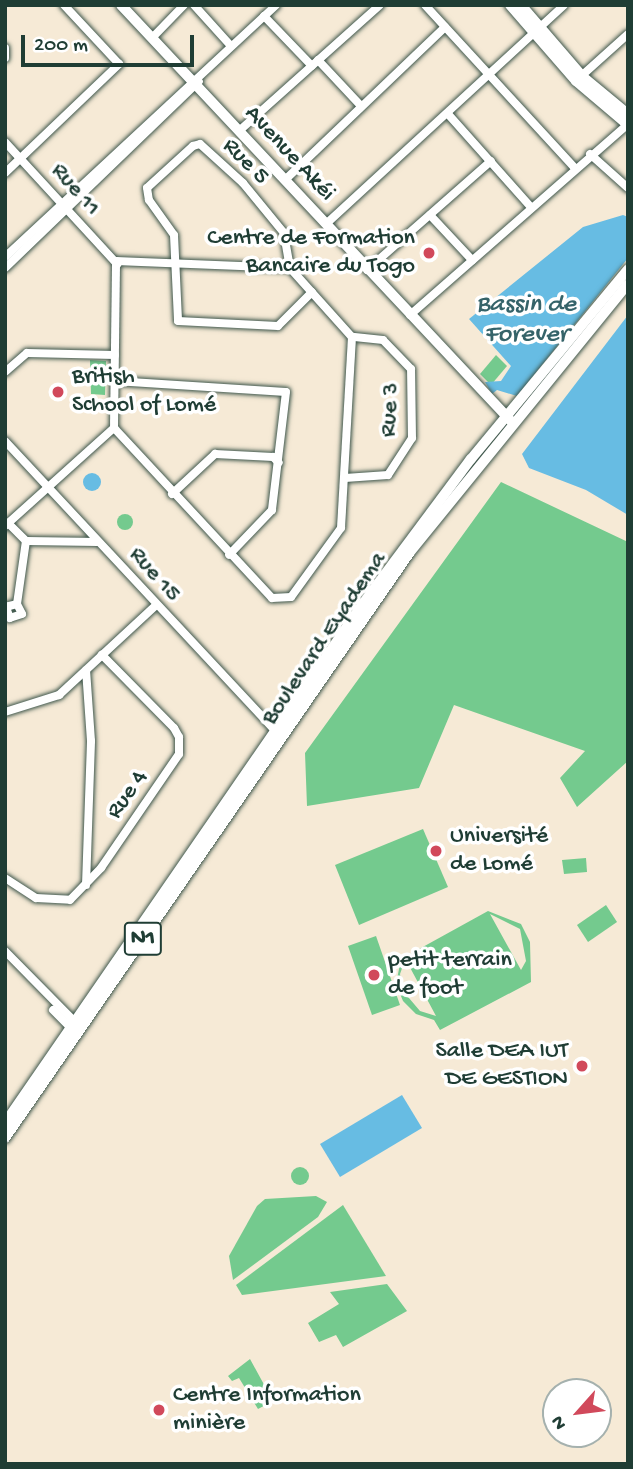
<!DOCTYPE html>
<meta charset="utf-8">
<style>
body{margin:0}
#map{position:relative;width:633px;height:1469px;overflow:hidden;background:#f6ead6;font-family:"Gochi Hand",sans-serif}
div>[style]{position:absolute}
[style*='--x']{left:calc(var(--x)*1px);top:calc(var(--y)*1px);width:calc(var(--w)*1px);rotate:calc(var(--a)*1deg)}
.green>*{inset:0;background:#74ca8e}
.round{border-radius:50%}
.water>*{inset:0;background:#67bce3}
.roads{filter:drop-shadow(0 0 2px #3f574c) drop-shadow(0 0 2px #3f574c)}
.minor>*{height:8px;margin:-4px;padding:0 4px;transform-origin:4px;border-radius:4px;background:#fff}
.major>*{height:10px;margin:-5px;padding:0 5px;transform-origin:5px;border-radius:5px;background:#fff}
.highway>*{height:10px;margin:-5px;padding:0 5px;transform-origin:5px;border-radius:5px;background:#fff}
.dots>*{width:19px;height:19px;translate:-50% -50%;box-sizing:border-box;border:4px solid #fff;border-radius:50%}
span{translate:-50% -50%;white-space:nowrap;text-align:center;line-height:1.15;-webkit-text-stroke:7px #fff;paint-order:stroke}
.shield-label span{padding:2px 5px;background:#fff;border:2px solid;border-radius:5px;-webkit-text-stroke-width:0}
.shield-label{font-size:23px;color:#1f3d34;font-weight:700}
.street-label{font-size:24px;color:#1f3d34}
.poi-label{font-size:24px;color:#1f3d34}
.right{translate:-100% -50%;text-align:right}
.left{translate:0 -50%;text-align:left}
.water-label{font-size:26px;color:#356369;font-style:italic}
.frame{position:absolute;inset:0;border:7px solid #1f3d34;pointer-events:none}
.north{position:absolute;left:542px;top:1378px;width:70px;height:70px;box-sizing:border-box;background:#fff;border:2px solid #a5b1ae;border-radius:50%;rotate:242deg;font-size:19px;font-weight:700;line-height:28px;text-align:center;color:#1f3d34}
.north::after{content:'';display:block;margin:auto;width:24px;height:32px;background:#d1495b;clip-path:polygon(50% 0,100% 100%,50% 72%,0 100%)}
.scale{position:absolute;left:21px;top:35px;width:173px;height:32px;box-sizing:border-box;border:4px solid #1f3d34;border-top:0;padding-left:9px;font-size:21px;line-height:24px;white-space:nowrap;color:#1f3d34;-webkit-text-stroke:5px #fff;paint-order:stroke}
</style>
<div id="map">
<div class="green">
<i style="clip-path:polygon(496px 355px,507px 366px,491px 385px,480px 374px)"></i>
<i style="clip-path:polygon(90px 360px,106px 361px,105px 395px,91px 394px)"></i>
<i style="clip-path:polygon(501px 482px,628px 542px,628px 761px,577px 807px,560px 778px,585px 751px,454px 705px,419px 788px,307px 806px,305px 753px)"></i>
<i class="round" style="left:117px;top:514px;width:16px;height:16px"></i>
<i style="clip-path:polygon(423px 829px,448px 887px,359px 925px,335px 865px)"></i>
<i style="clip-path:polygon(586px 858px,587px 872px,564px 874px,562px 860px)"></i>
<i style="clip-path:polygon(606px 905px,617px 922px,588px 942px,577px 925px)"></i>
<i style="clip-path:polygon(evenodd,488px 911px,521px 924px,530px 942px,531px 982px,440px 1030px,434px 1020px,416px 1014px,403px 1001px,396px 984px,401px 959px,488px 911px,490px 914px,520px 929px,526px 961px,521px 970px,490px 914px,488px 911px,405px 960px,406px 960px,436px 1016px,420px 1011px,403px 991px,400px 974px,405px 960px)"></i>
<i style="clip-path:polygon(376px 936px,400px 1005px,372px 1015px,348px 946px)"></i>
<i class="round" style="left:291px;top:1167px;width:18px;height:18px"></i>
<i style="clip-path:polygon(316px 1196px,327px 1202px,318px 1217px,233px 1280px,229px 1256px,257px 1206px,265px 1199px)"></i>
<i style="clip-path:polygon(343px 1205px,386px 1276px,242px 1295px,236px 1285px)"></i>
<i style="clip-path:polygon(387px 1284px,407px 1311px,343px 1347px,336px 1335px,319px 1342px,308px 1323px,339px 1304px,330px 1292px)"></i>
<i style="clip-path:polygon(250px 1359px,273px 1401px,258px 1409px,239px 1378px,232px 1381px,228px 1376px)"></i>
</div>
<div class="water">
<i style="clip-path:polygon(623px 215px,628px 217px,628px 258px,517px 396px,497px 390px,492px 394px,485px 382px,501px 381px,511px 366px,469px 319px,583px 227px)"></i>
<i style="clip-path:polygon(628px 315px,628px 515px,586px 490px,529px 468px,522px 454px)"></i>
<i class="round" style="left:83px;top:473px;width:18px;height:18px"></i>
<i style="clip-path:polygon(402px 1095px,422px 1128px,340px 1177px,320px 1144px)"></i>
</div>
<div class="roads">
<div class="minor">
<i style="--x:194;--y:5;--w:55;--a:47.9"></i>
<i style="--x:425;--y:5;--w:220;--a:47.4"></i>
<i style="--x:264;--y:16;--w:69;--a:46.2"></i>
<i style="--x:152;--y:38;--w:46;--a:-45.9"></i>
<i style="--x:5;--y:48;--w:10;--a:90"></i>
<i style="--x:318;--y:60;--w:63;--a:46.9"></i>
<i style="--x:578;--y:79;--w:67;--a:-42"></i>
<i style="--x:448;--y:114;--w:125;--a:48.3"></i>
<i style="--x:239;--y:131;--w:189;--a:-41.8"></i>
<i style="--x:5;--y:142;--w:166;--a:47.4"></i>
<i style="--x:590;--y:154;--w:51;--a:41.8"></i>
<i style="--x:5;--y:173;--w:158;--a:-43.7"></i>
<i style="--x:119;--y:64;--w:81;--a:-133"></i>
<i style="--x:286;--y:179;--w:220;--a:-43.7"></i>
<i style="--x:430;--y:215;--w:62;--a:47"></i>
<i style="--x:326;--y:224;--w:323;--a:-42.6"></i>
<i style="--x:5;--y:257;--w:370;--a:-42.9"></i>
<i style="--x:116;--y:261;--w:174;--a:2.3"></i>
<i style="--x:290;--y:268;--w:93;--a:48.1"></i>
<i style="--x:352;--y:337;--w:191;--a:93.3"></i>
<i style="--x:341;--y:528;--w:85;--a:125.9"></i>
<i style="--x:291;--y:597;--w:19;--a:177"></i>
<i style="--x:272;--y:598;--w:232;--a:-132.9"></i>
<i style="--x:114;--y:428;--w:167;--a:-89.3"></i>
<i style="--x:5;--y:268;--w:269;--a:-43.9"></i>
<i style="--x:290;--y:268;--w:36;--a:-100"></i>
<i style="--x:284;--y:233;--w:65;--a:-129.4"></i>
<i style="--x:243;--y:183;--w:58;--a:-137.8"></i>
<i style="--x:200;--y:144;--w:7;--a:164"></i>
<i style="--x:193;--y:146;--w:62;--a:137.6"></i>
<i style="--x:147;--y:188;--w:12;--a:81"></i>
<i style="--x:149;--y:200;--w:43;--a:54.5"></i>
<i style="--x:174;--y:235;--w:86;--a:87.3"></i>
<i style="--x:178;--y:321;--w:100;--a:2.9"></i>
<i style="--x:278;--y:326;--w:48;--a:-45"></i>
<i style="--x:367;--y:270;--w:165;--a:-41.3"></i>
<i style="--x:410;--y:315;--w:288;--a:-41.2"></i>
<i style="--x:5;--y:372;--w:29;--a:-41"></i>
<i style="--x:27;--y:353;--w:88;--a:1.3"></i>
<i style="--x:115;--y:381;--w:171;--a:3.7"></i>
<i style="--x:286;--y:392;--w:119;--a:96.8"></i>
<i style="--x:272;--y:510;--w:62;--a:133.7"></i>
<i style="--x:5;--y:441;--w:399;--a:47"></i>
<i style="--x:345;--y:478;--w:43;--a:-4"></i>
<i style="--x:388;--y:475;--w:44;--a:-57"></i>
<i style="--x:412;--y:438;--w:69;--a:-90.8"></i>
<i style="--x:411;--y:369;--w:40;--a:-134"></i>
<i style="--x:383;--y:340;--w:31;--a:-174"></i>
<i style="--x:172;--y:494;--w:59;--a:-42.9"></i>
<i style="--x:215;--y:454;--w:58;--a:3"></i>
<i style="--x:273;--y:457;--w:8;--a:45"></i>
<i style="--x:8;--y:523;--w:25;--a:45"></i>
<i style="--x:26;--y:541;--w:72;--a:0.8"></i>
<i style="--x:5;--y:526;--w:147;--a:-42"></i>
<i style="--x:17;--y:604;--w:64;--a:-81.9"></i>
<i style="--x:5;--y:611;--w:6;--a:-51"></i>
<i style="--x:9;--y:606;--w:8;--a:-14"></i>
<i style="--x:17;--y:604;--w:11;--a:63"></i>
<i style="--x:22;--y:614;--w:13;--a:162"></i>
<i style="--x:10;--y:618;--w:9;--a:-111"></i>
<i style="--x:5;--y:712;--w:57;--a:-17.5"></i>
<i style="--x:59;--y:695;--w:131;--a:-42.8"></i>
<i style="--x:5;--y:878;--w:37;--a:33"></i>
<i style="--x:36;--y:898;--w:34;--a:3"></i>
<i style="--x:70;--y:900;--w:45;--a:-45.9"></i>
<i style="--x:101;--y:868;--w:138;--a:-55.6"></i>
<i style="--x:179;--y:754;--w:17;--a:-90"></i>
<i style="--x:179;--y:737;--w:10;--a:-119"></i>
<i style="--x:174;--y:728;--w:103;--a:-134.6"></i>
<i style="--x:86;--y:885;--w:144;--a:-88"></i>
<i style="--x:91;--y:741;--w:71;--a:-94"></i>
<i style="--x:5;--y:951;--w:103;--a:45.4"></i>
<i style="--x:53;--y:1010;--w:28;--a:45"></i>
</div>
<div class="major">
<i style="--x:121;--y:5;--w:570;--a:46.85"></i>
<i style="--x:510;--y:5;--w:101;--a:49"></i>
<i style="--x:576;--y:81;--w:68;--a:40.2"></i>
<i style="--x:521;--y:5;--w:94;--a:49.3"></i>
<i style="--x:582;--y:76;--w:60;--a:39.6"></i>
</div>
<div class="highway">
<i style="--x:5;--y:1123;--w:629;--a:-55.43"></i>
<i style="--x:362;--y:605;--w:182;--a:-53.3"></i>
<i style="--x:471;--y:459;--w:246;--a:-50.4"></i>
<i style="--x:5;--y:1138;--w:712;--a:-55.35"></i>
<i style="--x:410;--y:552;--w:345;--a:-50.9"></i>
</div>
</div>
<div class="dots">
<i style="left:429px;top:253px;background:#d1495b"></i>
<i style="left:58px;top:392px;background:#d1495b"></i>
<i style="left:436px;top:851px;background:#d1495b"></i>
<i style="left:374px;top:975px;background:#d1495b"></i>
<i style="left:582px;top:1066px;background:#d1495b"></i>
<i style="left:159px;top:1410px;background:#d1495b"></i>
</div>
<div class="shield-label">
<span style="left:143px;top:939px">N1</span>
</div>
<div class="street-label">
<span style="left:289px;top:154px;rotate:47deg">Avenue Akéi</span>
<span style="left:245px;top:162px;rotate:45deg">Rue 5</span>
<span style="left:75px;top:190px;rotate:48deg">Rue 11</span>
<span style="left:391px;top:410px;rotate:-87deg">Rue 3</span>
<span style="left:154px;top:575px;rotate:48deg">Rue 15</span>
<span style="left:325px;top:639px;rotate:-56deg">Boulevard Eyadema</span>
<span style="left:128px;top:795px;rotate:-55deg">Rue 4</span>
</div>
<div class="poi-label">
<span class="right" style="left:415px;top:253px">Centre de Formation<br>Bancaire du Togo</span>
<span class="left" style="left:72px;top:392px">British<br>School of Lomé</span>
<span class="left" style="left:450px;top:851px">Université<br>de Lomé</span>
<span class="left" style="left:388px;top:975px">petit terrain<br>de foot</span>
<span class="right" style="left:568px;top:1066px">Salle DEA IUT<br>DE GESTION</span>
<span class="left" style="left:173px;top:1410px">Centre Information<br>minière</span>
</div>
<div class="water-label">
<span style="left:526px;top:321px">Bassin de<br>Forever</span>
</div>
<div class="frame"></div>
<div class="north">N</div>
<div class="scale">200 m</div>
</div>
